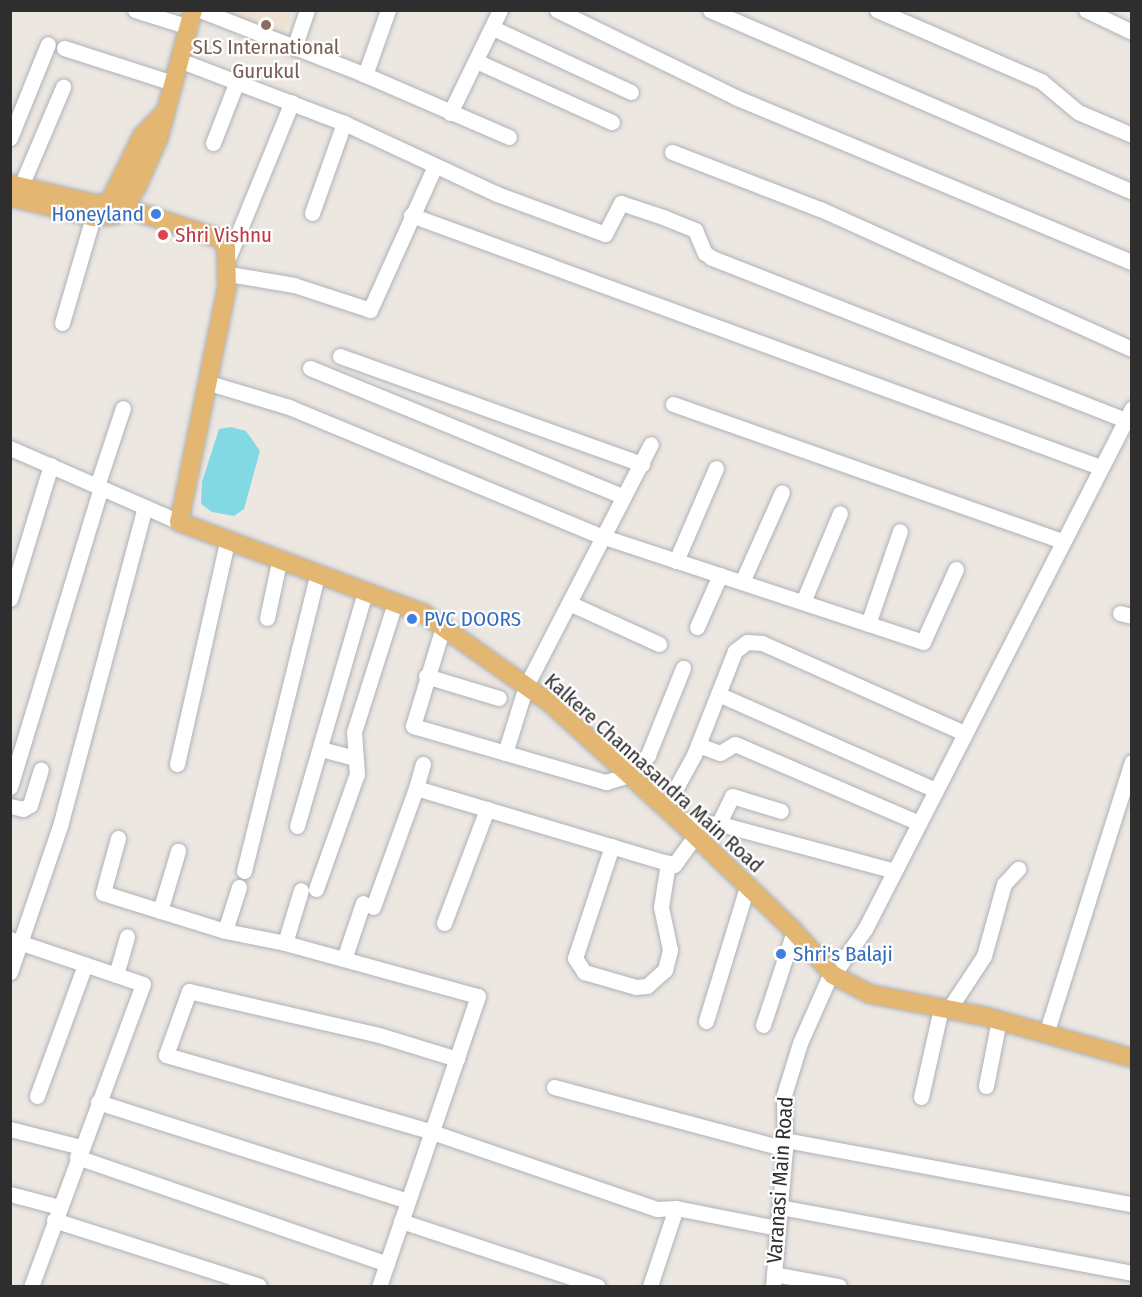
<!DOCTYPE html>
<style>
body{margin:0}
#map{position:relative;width:1142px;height:1297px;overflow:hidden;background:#ede7e2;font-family:"Fira Sans Condensed",sans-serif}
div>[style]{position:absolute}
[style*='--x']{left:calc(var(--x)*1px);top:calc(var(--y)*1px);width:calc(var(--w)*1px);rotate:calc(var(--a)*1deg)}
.education>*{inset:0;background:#ede1d4}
.water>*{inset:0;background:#82d9e3}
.roads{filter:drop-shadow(0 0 2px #aeb2b8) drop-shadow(0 0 2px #aeb2b8)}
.minor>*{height:15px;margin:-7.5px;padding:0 7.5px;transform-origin:7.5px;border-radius:7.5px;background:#fff}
.major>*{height:18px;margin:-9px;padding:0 9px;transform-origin:9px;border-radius:9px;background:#e3b672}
.dots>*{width:16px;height:16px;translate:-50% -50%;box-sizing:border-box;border:3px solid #fff;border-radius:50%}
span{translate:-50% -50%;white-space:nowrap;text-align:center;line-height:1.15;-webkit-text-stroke:4.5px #fff;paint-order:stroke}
.education-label{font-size:21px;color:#785e54}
.shop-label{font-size:21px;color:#366cbe}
.right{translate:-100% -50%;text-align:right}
.left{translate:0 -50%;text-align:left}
.health-label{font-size:21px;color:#be3a42}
.street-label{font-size:21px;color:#2e2e2e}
.frame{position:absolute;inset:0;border:12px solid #2e2e2e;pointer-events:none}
</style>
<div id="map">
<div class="education">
<i style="clip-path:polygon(210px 10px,292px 11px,282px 39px)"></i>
</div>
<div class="water">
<i style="clip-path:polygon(231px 427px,246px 431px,260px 451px,244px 509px,234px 516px,212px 512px,201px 504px,202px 482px,219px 429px)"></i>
</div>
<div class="roads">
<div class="minor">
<i style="--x:135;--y:10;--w:57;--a:17.5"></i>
<i style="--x:200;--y:10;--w:173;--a:21.4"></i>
<i style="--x:361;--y:73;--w:161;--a:23.4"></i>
<i style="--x:557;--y:10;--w:198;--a:26"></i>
<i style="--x:735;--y:97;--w:430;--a:22.6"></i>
<i style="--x:710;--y:10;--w:460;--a:23.3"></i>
<i style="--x:877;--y:10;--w:179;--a:23.4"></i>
<i style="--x:1041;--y:81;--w:48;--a:40"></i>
<i style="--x:1078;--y:112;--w:59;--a:23.1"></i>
<i style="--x:1086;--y:10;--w:51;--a:25.6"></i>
<i style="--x:493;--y:28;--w:152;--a:24.9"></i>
<i style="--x:64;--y:48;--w:114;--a:17.8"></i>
<i style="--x:294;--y:48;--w:40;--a:-71.1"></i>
<i style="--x:179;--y:60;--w:177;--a:20.9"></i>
<i style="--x:344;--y:123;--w:169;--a:24.9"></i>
<i style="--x:497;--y:194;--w:115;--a:20.3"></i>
<i style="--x:605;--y:234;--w:35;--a:-63"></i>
<i style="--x:621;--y:203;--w:44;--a:18.4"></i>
<i style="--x:663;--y:217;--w:35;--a:22"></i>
<i style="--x:695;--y:230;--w:25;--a:67"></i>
<i style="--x:705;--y:253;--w:9;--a:36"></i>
<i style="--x:712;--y:258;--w:444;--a:21.4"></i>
<i style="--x:476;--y:61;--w:149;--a:24.2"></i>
<i style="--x:365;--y:75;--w:69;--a:-70.5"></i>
<i style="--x:450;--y:113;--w:114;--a:-64.1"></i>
<i style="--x:10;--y:138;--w:101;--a:-68"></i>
<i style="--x:213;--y:143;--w:66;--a:-68.8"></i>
<i style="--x:672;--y:152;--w:159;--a:21.1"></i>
<i style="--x:820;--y:209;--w:342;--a:24.2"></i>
<i style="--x:21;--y:186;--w:108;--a:-67"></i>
<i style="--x:312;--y:213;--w:96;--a:-70.4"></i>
<i style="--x:411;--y:215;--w:734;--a:20.09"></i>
<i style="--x:229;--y:256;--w:166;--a:-67.8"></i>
<i style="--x:229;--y:274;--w:66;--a:9.6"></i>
<i style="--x:294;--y:285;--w:80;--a:18.2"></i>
<i style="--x:370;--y:310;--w:158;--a:-65.7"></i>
<i style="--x:62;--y:323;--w:110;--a:-73.7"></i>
<i style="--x:340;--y:356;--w:321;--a:19.7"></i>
<i style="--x:310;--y:368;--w:339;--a:22.3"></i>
<i style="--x:209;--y:383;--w:84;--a:16.7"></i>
<i style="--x:289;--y:407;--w:338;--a:22.5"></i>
<i style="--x:601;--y:536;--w:339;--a:18.2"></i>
<i style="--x:923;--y:642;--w:80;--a:-65.7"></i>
<i style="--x:673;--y:404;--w:411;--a:19.4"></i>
<i style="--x:10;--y:448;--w:184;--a:23.6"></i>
<i style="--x:97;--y:486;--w:82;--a:-71.6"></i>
<i style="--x:676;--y:561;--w:101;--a:-66.7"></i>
<i style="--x:742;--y:582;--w:98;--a:-66"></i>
<i style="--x:10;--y:599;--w:140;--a:-73"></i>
<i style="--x:803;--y:602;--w:96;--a:-67.4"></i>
<i style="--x:569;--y:603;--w:99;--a:24.5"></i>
<i style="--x:1120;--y:613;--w:12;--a:14"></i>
<i style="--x:267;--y:618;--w:57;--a:-77.9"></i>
<i style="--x:868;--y:624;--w:98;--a:-71"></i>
<i style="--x:443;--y:627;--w:103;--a:106.9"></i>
<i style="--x:413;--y:726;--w:201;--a:16.2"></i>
<i style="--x:606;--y:782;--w:24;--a:-17"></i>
<i style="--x:629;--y:775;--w:28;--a:-46"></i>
<i style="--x:648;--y:755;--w:94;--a:-68.1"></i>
<i style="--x:697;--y:627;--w:57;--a:-66.1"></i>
<i style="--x:426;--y:676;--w:76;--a:16.8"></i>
<i style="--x:718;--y:694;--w:238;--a:23.8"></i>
<i style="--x:698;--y:745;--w:23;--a:20"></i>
<i style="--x:720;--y:753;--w:17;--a:-31"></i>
<i style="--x:735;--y:744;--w:200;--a:23.2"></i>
<i style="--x:321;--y:749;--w:35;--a:15"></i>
<i style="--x:505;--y:753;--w:70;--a:-72.6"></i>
<i style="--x:526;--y:686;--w:272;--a:-62.7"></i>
<i style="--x:177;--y:764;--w:228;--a:-77.3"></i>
<i style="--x:10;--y:787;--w:313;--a:-73.1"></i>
<i style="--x:416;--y:788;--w:25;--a:-74"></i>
<i style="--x:10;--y:806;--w:13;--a:13"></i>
<i style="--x:23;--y:809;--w:8;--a:-30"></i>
<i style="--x:30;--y:805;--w:37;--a:-73"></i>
<i style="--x:665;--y:808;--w:60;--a:-61.3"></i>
<i style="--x:694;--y:755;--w:112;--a:-68.5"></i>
<i style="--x:735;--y:651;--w:15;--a:-37"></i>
<i style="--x:747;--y:642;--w:15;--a:4"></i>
<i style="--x:762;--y:643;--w:221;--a:24"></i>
<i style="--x:678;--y:819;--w:46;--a:7.4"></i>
<i style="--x:724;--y:825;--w:176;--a:15.1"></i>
<i style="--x:718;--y:825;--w:32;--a:-64"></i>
<i style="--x:732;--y:796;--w:51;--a:17"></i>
<i style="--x:297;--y:826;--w:244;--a:-73.8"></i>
<i style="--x:118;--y:838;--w:57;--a:105.3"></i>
<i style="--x:103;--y:893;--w:128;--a:17.3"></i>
<i style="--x:612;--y:846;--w:118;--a:108.3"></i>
<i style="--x:575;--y:958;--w:17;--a:57"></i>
<i style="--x:584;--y:972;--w:54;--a:16.1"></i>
<i style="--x:636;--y:987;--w:11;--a:-5"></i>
<i style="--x:647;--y:986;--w:24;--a:-42"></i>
<i style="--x:665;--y:970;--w:21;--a:-76"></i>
<i style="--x:670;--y:950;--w:44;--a:-101.8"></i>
<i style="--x:661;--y:907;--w:45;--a:-81"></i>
<i style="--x:244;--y:871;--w:305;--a:-76.1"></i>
<i style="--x:239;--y:887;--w:46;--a:107.7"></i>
<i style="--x:225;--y:931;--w:61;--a:11.3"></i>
<i style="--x:285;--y:943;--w:200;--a:15.4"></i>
<i style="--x:478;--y:996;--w:306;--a:108.8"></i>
<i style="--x:316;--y:889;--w:122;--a:-70.4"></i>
<i style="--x:357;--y:774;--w:42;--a:-94.1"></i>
<i style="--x:354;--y:732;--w:135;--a:-72.4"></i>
<i style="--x:373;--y:907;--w:127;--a:-70.1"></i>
<i style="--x:416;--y:788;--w:269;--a:16.6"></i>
<i style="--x:674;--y:865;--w:36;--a:-54"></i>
<i style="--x:160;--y:911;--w:63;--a:-73.3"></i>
<i style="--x:444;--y:923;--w:122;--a:-69.3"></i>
<i style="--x:10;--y:939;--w:140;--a:18.7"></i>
<i style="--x:143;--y:984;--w:322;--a:110.3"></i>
<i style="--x:285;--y:943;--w:55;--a:-73.2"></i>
<i style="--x:344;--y:959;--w:59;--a:-71.3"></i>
<i style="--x:10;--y:972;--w:154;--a:-71.1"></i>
<i style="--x:60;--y:826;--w:330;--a:-75.1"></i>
<i style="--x:116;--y:975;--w:40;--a:-74"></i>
<i style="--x:833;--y:975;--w:56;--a:-55.2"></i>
<i style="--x:865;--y:929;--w:585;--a:-62.87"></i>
<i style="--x:949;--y:1009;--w:64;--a:-56.6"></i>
<i style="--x:984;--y:956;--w:75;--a:-74.5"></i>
<i style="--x:1004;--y:884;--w:21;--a:-47"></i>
<i style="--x:706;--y:1021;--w:140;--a:-73"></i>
<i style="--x:763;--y:1025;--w:99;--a:-71.7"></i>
<i style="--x:1046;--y:1034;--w:285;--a:-72.5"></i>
<i style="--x:457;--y:1059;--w:82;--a:-162.9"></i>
<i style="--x:379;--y:1035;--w:195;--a:-167"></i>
<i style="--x:189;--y:991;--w:68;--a:109.8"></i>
<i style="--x:166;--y:1055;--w:277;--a:16.1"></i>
<i style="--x:432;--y:1132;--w:238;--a:18.9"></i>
<i style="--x:657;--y:1209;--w:19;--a:-3"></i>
<i style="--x:676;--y:1208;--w:103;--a:11.2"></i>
<i style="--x:986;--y:1086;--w:67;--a:-78.9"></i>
<i style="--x:554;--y:1087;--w:239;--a:15"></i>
<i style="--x:37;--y:1096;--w:140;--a:-69.9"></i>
<i style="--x:921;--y:1097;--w:91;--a:-77.3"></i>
<i style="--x:98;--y:1102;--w:325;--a:17.7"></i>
<i style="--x:10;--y:1129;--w:73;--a:14.2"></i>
<i style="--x:785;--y:1140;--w:353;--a:10.5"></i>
<i style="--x:77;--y:1157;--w:328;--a:19"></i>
<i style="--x:10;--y:1194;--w:51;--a:14.9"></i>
<i style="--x:780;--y:1207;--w:358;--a:10.6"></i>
<i style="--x:54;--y:1220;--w:215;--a:17.8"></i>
<i style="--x:401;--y:1221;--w:207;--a:18.3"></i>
<i style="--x:774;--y:1274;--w:66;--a:10.5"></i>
<i style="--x:650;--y:1286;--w:82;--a:-71.6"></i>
<i style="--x:773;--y:1286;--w:138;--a:-85"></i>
<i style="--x:785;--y:1149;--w:54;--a:-91.1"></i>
<i style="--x:784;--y:1095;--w:54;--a:-72.9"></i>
<i style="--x:800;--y:1043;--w:77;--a:-66.1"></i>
</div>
<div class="major">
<i style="--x:10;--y:184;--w:88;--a:13.1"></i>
<i style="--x:96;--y:204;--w:13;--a:-4"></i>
<i style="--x:109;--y:203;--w:115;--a:17.7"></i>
<i style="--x:219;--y:238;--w:11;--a:52"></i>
<i style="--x:226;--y:247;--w:40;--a:88.6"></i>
<i style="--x:227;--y:287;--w:240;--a:101.5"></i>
<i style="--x:179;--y:522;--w:260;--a:20.5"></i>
<i style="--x:423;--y:613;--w:156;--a:35.3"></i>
<i style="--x:550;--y:703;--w:173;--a:42.2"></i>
<i style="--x:678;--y:819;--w:161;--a:44"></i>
<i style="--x:794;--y:931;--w:59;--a:48.4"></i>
<i style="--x:833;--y:975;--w:42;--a:27.2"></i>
<i style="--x:870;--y:994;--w:119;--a:11.1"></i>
<i style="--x:987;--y:1017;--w:151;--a:15.8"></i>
<i style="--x:10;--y:197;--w:85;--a:13.5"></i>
<i style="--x:93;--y:217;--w:22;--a:-5"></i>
<i style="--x:115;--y:215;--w:10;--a:-37"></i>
<i style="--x:123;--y:209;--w:26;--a:-58"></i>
<i style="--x:137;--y:187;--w:55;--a:-66.3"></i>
<i style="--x:159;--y:137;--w:131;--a:-75"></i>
<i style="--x:109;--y:203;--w:75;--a:-63.8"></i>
<i style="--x:142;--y:136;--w:32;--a:-46"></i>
</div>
</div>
<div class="dots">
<i style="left:266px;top:25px;background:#8d6e63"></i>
<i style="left:156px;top:214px;background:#3f7fe0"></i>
<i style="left:163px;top:235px;background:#e0444e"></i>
<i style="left:412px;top:619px;background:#3f7fe0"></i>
<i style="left:781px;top:954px;background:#3f7fe0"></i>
</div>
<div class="education-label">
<span style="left:266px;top:59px">SLS International<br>Gurukul</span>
</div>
<div class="shop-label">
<span class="right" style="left:144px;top:214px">Honeyland</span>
<span class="left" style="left:424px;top:619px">PVC DOORS</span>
<span class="left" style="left:793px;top:954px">Shri's Balaji</span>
</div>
<div class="health-label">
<span class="left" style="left:175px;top:235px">Shri Vishnu</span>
</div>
<div class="street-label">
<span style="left:654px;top:773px;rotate:42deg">Kalkere Channasandra Main Road</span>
<span style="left:780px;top:1180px;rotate:-86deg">Varanasi Main Road</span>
</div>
<div class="frame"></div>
</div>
